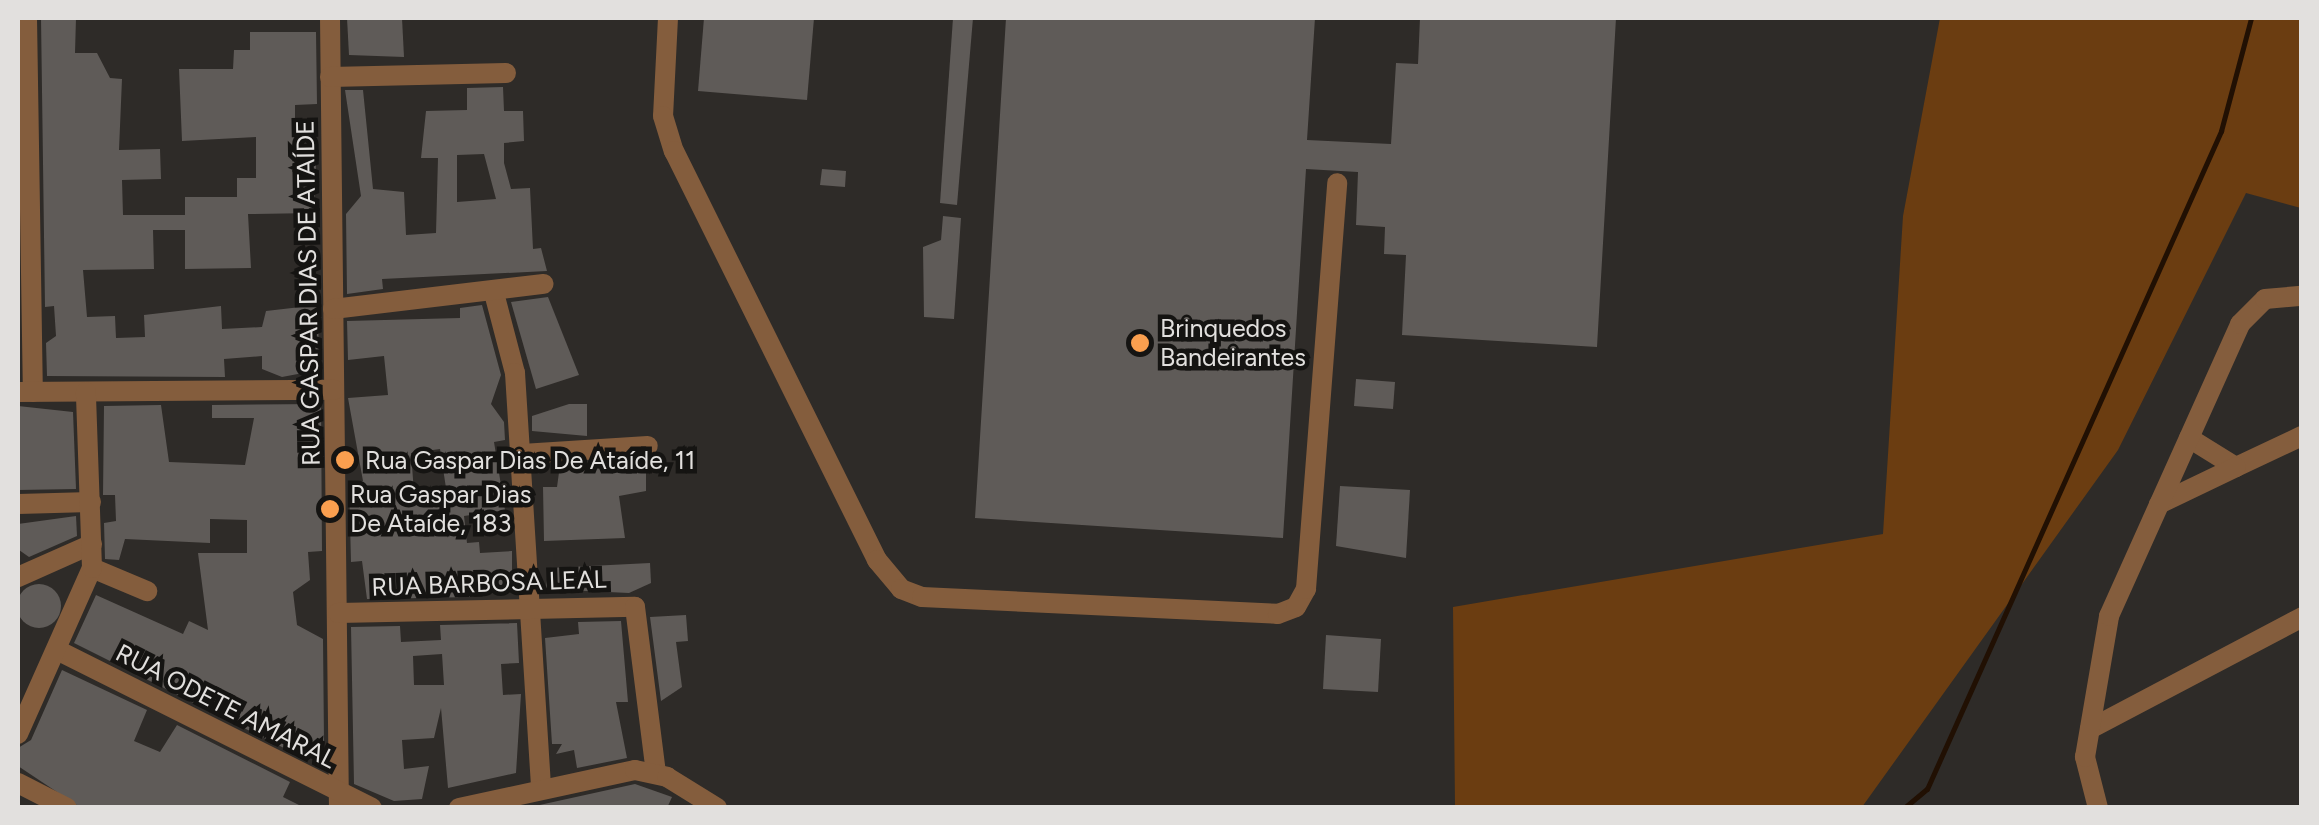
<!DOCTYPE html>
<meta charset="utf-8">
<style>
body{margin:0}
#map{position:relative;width:2319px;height:825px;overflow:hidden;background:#2e2b28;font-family:Figtree,sans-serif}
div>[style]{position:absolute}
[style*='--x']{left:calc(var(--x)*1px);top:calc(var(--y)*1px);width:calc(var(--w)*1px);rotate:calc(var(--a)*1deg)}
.green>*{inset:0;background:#6b3d11}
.stream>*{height:5px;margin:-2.5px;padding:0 2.5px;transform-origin:2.5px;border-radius:2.5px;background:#211003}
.building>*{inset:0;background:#5f5b58}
.round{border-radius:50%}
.minor>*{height:20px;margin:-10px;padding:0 10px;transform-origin:10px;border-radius:10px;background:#845d3d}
.dots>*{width:28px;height:28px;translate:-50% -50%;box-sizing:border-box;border:5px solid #151412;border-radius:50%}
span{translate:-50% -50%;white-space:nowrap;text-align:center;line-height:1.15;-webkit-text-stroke:9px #151412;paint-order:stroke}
.street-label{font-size:25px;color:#e2e0de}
.poi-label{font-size:25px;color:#e2e0de}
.left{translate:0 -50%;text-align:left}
.frame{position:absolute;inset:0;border:20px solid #e2e0de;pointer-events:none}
</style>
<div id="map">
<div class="green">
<i style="clip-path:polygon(1940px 18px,2301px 18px,2301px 208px,2246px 193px,2118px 450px,1862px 807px,1455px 807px,1453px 607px,1883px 534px,1903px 216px)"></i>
</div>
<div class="stream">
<i style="--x:1904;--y:808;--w:30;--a:-40"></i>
<i style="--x:1927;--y:789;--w:721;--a:-65.92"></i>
<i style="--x:2221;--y:131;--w:117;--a:-75.1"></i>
</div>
<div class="building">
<i style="clip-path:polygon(41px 18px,76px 18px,75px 53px,97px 53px,110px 78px,122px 79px,119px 150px,160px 149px,161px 179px,122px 180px,123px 215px,185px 215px,185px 197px,237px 197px,237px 178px,256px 178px,256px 137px,182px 141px,179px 69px,233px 69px,234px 50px,250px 50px,250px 32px,316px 32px,317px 104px,295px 105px,295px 140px,317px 140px,314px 213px,248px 214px,251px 268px,185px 269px,185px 230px,153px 230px,154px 269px,83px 270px,87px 317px,115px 316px,116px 338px,145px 337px,144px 315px,221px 306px,222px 329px,262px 327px,266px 311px,318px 305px,319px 370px,282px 377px,262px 369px,262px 356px,224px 359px,225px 377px,47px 376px,46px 343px,56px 336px,54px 306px,45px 307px)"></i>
<i style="clip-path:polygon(347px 18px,402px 18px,404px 57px,349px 55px)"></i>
<i style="clip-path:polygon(704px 18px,814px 18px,807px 100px,698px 91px)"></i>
<i style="clip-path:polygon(953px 18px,973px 18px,957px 205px,940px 203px)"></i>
<i style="clip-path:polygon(1006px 18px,1315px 18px,1307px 140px,1391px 144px,1396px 63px,1418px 64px,1420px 18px,1616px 18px,1597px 347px,1402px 335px,1406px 255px,1384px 254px,1385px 227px,1356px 225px,1358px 172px,1306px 169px,1283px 538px,975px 518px)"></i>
<i style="clip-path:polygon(evenodd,503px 87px,504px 111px,523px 111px,524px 141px,504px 143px,504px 163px,511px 189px,530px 188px,533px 249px,541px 248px,547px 271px,382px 279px,383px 289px,347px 294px,346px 214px,361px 196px,345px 90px,363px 90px,373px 189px,404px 192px,406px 235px,436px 233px,438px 158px,421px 158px,426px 111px,467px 110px,467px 88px,503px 87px,484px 154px,496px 199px,457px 202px,457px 155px,484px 154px)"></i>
<i style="clip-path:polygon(822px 169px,846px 171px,845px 187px,820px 185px)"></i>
<i style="clip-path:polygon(943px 216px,961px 218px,954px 319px,924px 317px,923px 247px,941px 240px)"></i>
<i style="clip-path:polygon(548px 297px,579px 375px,536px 389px,511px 302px)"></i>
<i style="clip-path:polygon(evenodd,482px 305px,501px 375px,491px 404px,504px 422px,505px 440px,494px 442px,505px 510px,464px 516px,467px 543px,479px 542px,480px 553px,512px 551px,512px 582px,472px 597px,367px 599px,362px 561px,351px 562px,349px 482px,363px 481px,348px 398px,388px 395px,384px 356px,348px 360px,347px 321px,460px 318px,460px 308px,482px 305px,440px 449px,446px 488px,414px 492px,411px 453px,440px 449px)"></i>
<i style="clip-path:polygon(1356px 379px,1395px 382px,1393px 409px,1354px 406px)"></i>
<i style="clip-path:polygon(321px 404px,322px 551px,308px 552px,310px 580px,293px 592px,297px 625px,323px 639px,324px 741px,301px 744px,304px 758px,74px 643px,96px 595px,183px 634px,189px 621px,208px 630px,198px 553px,247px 553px,247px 520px,210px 519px,210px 543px,125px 539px,119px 560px,105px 559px,104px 523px,116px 521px,115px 495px,103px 495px,104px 406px,161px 405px,169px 462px,245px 465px,254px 418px,212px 418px,212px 405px)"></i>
<i style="clip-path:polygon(569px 404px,587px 404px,587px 436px,532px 431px,532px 416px)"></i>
<i style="clip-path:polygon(18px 406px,73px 412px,76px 489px,18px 490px)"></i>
<i style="clip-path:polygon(646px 460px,646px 491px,619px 496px,625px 538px,544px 541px,543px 487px,557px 487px,560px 465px,618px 470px,617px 462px)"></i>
<i style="clip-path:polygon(1340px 486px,1410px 490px,1406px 558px,1336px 546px)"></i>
<i style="clip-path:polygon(76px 516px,77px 536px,29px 557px,19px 550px,18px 524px)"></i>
<i style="clip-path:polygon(650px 563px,651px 583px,629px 593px,545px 589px,550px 568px)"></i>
<i class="round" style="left:17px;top:584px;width:44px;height:44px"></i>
<i style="clip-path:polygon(686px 615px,688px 641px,676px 642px,682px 687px,661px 701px,650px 617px)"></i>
<i style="clip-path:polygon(621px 621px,628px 702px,616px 702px,627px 758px,577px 768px,574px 750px,556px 754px,562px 744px,552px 744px,545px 638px,579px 634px,578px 622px)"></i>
<i style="clip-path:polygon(evenodd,517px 623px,519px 663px,501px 664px,503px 695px,521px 694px,516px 773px,448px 788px,441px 708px,434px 738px,402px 740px,404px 769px,429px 766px,422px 799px,394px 801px,354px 784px,351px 627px,400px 626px,401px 642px,441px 640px,440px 625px,517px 623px,442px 654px,444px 685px,414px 685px,413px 656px,442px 654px)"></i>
<i style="clip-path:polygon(1326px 635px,1381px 639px,1378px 692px,1323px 689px)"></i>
<i style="clip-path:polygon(62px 670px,147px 710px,134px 741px,160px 752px,177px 725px,290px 782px,283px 797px,305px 808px,81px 808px,18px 766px,18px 748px,31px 740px)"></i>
<i style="clip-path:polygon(635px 784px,672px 797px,667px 808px,526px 808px)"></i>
</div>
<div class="minor">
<i style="--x:27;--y:18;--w:374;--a:89.1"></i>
<i style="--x:330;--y:18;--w:790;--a:89.35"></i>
<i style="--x:668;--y:18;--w:98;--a:92.9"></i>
<i style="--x:663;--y:116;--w:37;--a:73"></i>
<i style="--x:674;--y:151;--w:457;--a:63.6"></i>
<i style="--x:877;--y:560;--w:38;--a:50"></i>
<i style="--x:901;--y:589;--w:22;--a:21"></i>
<i style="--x:922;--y:597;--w:356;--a:2.7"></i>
<i style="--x:1278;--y:614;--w:19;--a:-21"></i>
<i style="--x:1296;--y:607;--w:21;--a:-61"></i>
<i style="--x:1306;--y:589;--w:407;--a:-85.6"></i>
<i style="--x:330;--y:77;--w:176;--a:-1.3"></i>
<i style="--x:494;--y:293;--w:83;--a:75.3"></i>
<i style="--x:515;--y:373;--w:417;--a:86.4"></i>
<i style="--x:333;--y:309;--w:212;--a:-6.8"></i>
<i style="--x:18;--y:392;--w:316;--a:-0.4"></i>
<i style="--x:2189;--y:438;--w:55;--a:31.7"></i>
<i style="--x:2236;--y:467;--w:73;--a:-25.2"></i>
<i style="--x:522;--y:454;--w:126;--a:-3.6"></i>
<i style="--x:18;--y:504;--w:73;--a:-1.6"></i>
<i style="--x:2159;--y:504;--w:85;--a:-25.7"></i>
<i style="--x:92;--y:568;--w:60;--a:22.7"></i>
<i style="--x:18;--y:577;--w:81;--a:-24"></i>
<i style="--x:338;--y:613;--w:297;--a:-1.2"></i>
<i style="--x:635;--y:607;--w:167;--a:82.8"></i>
<i style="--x:57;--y:650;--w:352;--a:26.6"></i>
<i style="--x:2090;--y:729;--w:240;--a:-27.8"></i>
<i style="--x:18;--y:734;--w:182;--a:-66"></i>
<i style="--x:92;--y:568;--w:176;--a:-92"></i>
<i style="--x:18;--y:783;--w:55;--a:27"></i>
<i style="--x:459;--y:808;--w:180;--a:-12.2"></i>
<i style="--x:635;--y:770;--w:33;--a:12"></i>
<i style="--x:667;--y:777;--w:59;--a:31.8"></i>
<i style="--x:2098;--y:808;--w:53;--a:-104.3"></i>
<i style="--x:2085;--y:757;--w:143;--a:-80.3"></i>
<i style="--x:2109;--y:616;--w:320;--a:-65.8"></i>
<i style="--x:2240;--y:324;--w:35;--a:-45"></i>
<i style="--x:2265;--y:299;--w:37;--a:-5"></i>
</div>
<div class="dots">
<i style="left:1140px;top:343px;background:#fa9f4f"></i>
<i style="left:345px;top:460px;background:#fa9f4f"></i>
<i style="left:330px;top:509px;background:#fa9f4f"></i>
</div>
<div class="street-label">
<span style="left:308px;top:293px;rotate:-91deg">RUA GASPAR DIAS DE ATAÍDE</span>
<span style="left:489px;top:583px;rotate:-2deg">RUA BARBOSA LEAL</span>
<span style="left:226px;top:706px;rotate:27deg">RUA ODETE AMARAL</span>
</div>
<div class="poi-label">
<span class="left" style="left:1160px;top:343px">Brinquedos<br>Bandeirantes</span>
<span class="left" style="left:365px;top:460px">Rua Gaspar Dias De Ataíde, 11</span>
<span class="left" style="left:350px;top:509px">Rua Gaspar Dias<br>De Ataíde, 183</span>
</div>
<div class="frame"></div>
</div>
